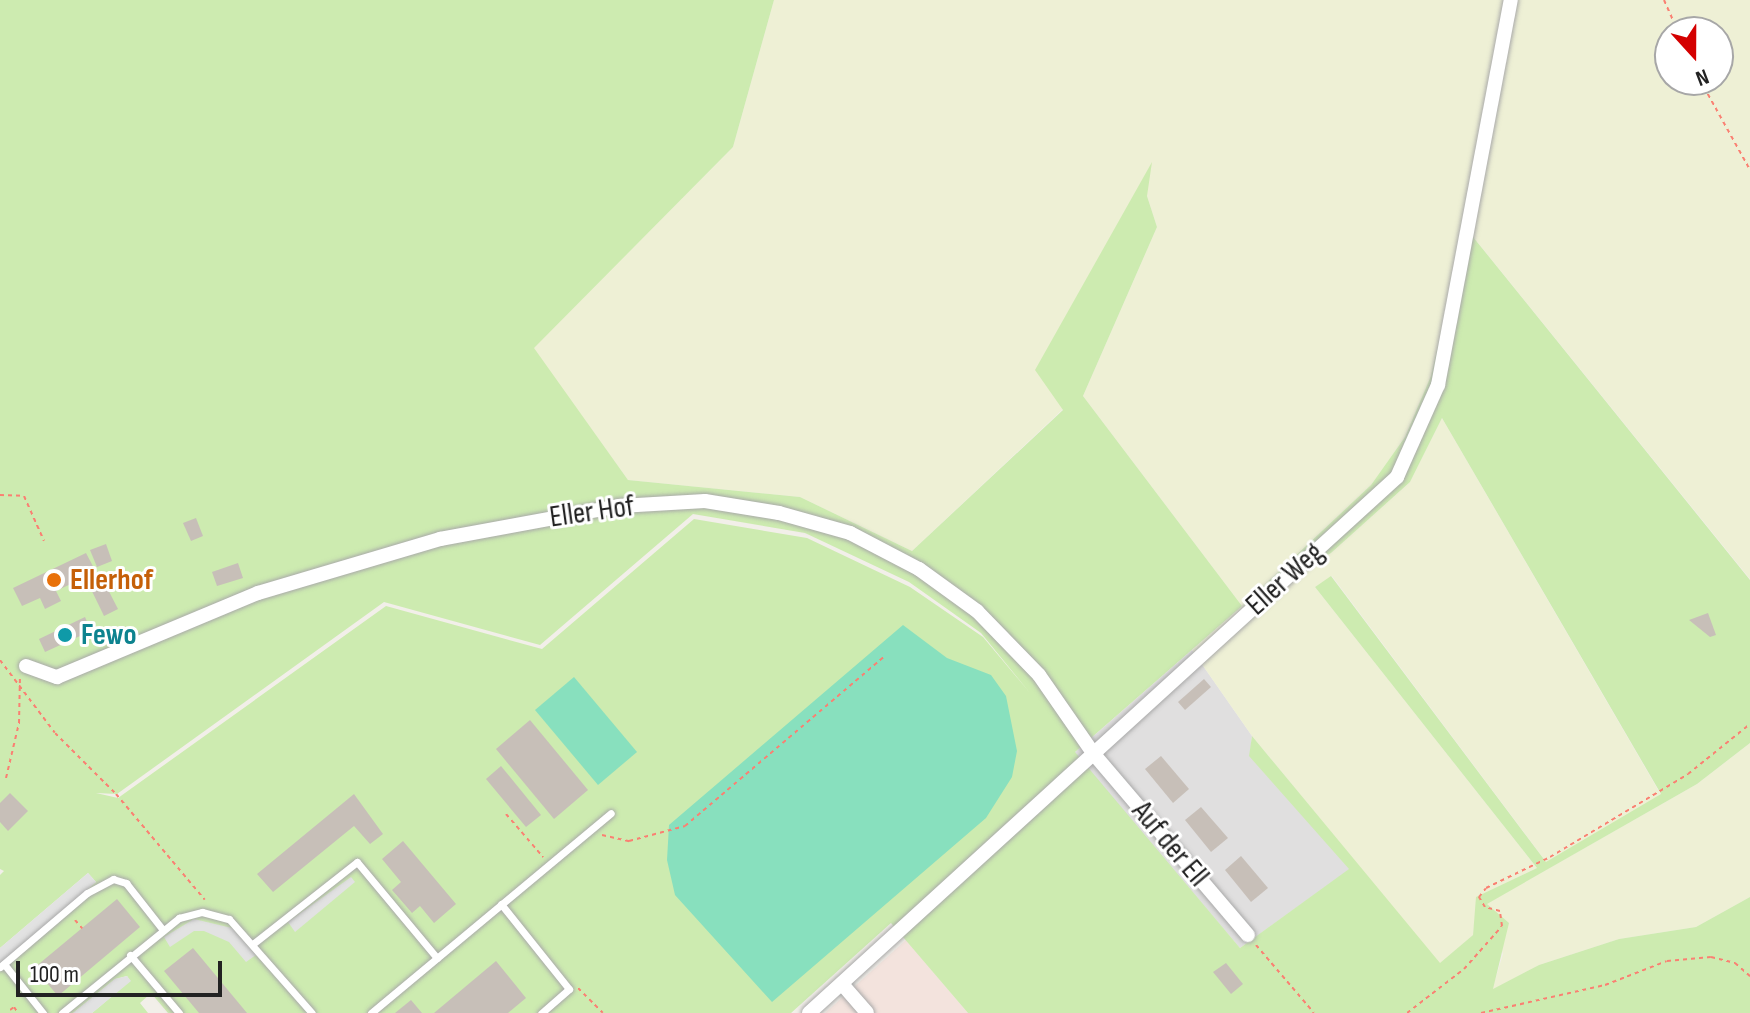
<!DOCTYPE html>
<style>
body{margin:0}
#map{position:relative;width:1750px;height:1013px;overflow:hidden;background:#f2efe9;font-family:"Sofia Sans Condensed",sans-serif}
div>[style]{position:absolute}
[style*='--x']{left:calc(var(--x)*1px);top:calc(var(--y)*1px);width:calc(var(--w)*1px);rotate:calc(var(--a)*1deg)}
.residential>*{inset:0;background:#e0dfdf}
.military>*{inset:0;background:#f3e3dd}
.farmland>*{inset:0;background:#eef0d5}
.grass>*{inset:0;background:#cdebb0}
.pitch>*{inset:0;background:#88e0be}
.parking>*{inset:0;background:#e2e2e2}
.building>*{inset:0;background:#c7bfb8}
.path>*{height:2px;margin-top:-1px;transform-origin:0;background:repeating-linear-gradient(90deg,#fa8072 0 4px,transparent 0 8px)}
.roads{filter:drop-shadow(0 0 2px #a9a9a9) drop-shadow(0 0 2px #a9a9a9)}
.lane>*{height:7px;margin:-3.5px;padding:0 3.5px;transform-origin:3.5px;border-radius:3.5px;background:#fff}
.street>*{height:14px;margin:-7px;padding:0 7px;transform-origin:7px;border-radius:7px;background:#fff}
.dots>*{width:22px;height:22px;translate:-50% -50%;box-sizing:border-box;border:4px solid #fff;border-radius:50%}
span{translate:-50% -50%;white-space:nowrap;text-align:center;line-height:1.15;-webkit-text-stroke:6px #fff;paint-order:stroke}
.street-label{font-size:30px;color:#222}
.food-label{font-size:30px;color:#c56008;font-weight:700}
.left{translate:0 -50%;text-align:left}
.culture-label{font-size:30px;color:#0d838f;font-weight:700}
.north{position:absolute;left:1654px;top:16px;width:80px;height:80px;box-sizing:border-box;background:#fff;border:2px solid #a7a7a7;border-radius:50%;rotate:159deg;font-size:22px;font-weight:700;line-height:32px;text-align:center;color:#222}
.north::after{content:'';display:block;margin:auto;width:28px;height:36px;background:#d40000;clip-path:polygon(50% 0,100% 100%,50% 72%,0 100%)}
.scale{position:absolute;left:16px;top:961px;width:206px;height:36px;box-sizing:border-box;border:4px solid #222;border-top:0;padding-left:10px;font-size:24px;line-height:28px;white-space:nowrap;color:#222;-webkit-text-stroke:6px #fff;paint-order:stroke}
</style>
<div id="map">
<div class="residential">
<i style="clip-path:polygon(1192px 650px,1252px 736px,1250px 756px,1350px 869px,1240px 948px,1074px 753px)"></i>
</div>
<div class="military">
<i style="clip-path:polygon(906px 940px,968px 1013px,825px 1013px)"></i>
</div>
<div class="farmland">
<i style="clip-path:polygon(evenodd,774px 0,1750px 0,1750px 579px,1466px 228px,1431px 377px,1405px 437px,1371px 485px,1246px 602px,1331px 553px,1410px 482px,1442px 418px,1661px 795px,1547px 863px,1332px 576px,1315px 587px,1537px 868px,1477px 897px,1473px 935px,1440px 964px,1252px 736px,1192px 650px,1242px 606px,1083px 396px,1157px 227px,1147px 196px,1063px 409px,912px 551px,800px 497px,628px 480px,533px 348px,733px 147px,774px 0,1670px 32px,1718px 32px,1718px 80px,1670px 80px,1670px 32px)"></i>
<i style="clip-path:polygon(1750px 743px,1750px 897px,1696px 927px,1619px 939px,1539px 965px,1492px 990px,1503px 954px,1486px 904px,1697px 784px)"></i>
</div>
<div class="grass">
<i style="clip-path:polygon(evenodd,0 0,774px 0,733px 147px,534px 348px,628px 480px,800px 497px,912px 551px,1063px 410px,1035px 370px,1152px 162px,1147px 196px,1157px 227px,1083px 396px,1242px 606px,1371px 485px,1405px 437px,1431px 376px,1465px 227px,1750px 580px,1750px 743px,1697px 784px,1487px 904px,1509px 923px,1493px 989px,1539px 965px,1619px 939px,1696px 927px,1750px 897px,1750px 1013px,968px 1013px,891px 923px,791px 1013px,168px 1013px,151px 993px,140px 1003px,148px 1013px,92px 1013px,130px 981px,127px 976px,115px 979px,73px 1013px,0 1013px,0 964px,96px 882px,88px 873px,0 948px,0 875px,4px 871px,0 869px,0 0,1442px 418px,1661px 794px,1546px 862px,1331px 576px,1315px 587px,1537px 868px,1476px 897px,1473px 935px,1440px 963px,1252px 736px,1249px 756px,1349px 869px,1240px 948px,1075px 752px,1242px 606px,1331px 553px,1410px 482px,1442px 418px,0 0,693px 514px,805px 533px,909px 582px,981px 633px,1030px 693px,983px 637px,910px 587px,807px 538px,694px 519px,542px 649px,386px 606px,118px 798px,96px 793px,117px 794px,384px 602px,540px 645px,693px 514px)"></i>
</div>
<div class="pitch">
<i style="clip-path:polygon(903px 625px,947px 658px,991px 675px,1006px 696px,1017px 751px,1012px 777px,986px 818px,772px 1002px,675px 895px,667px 860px,669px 825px)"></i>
<i style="clip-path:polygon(574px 677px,637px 752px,598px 785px,535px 710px)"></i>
</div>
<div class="parking">
<i style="clip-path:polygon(88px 873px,96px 882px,0 964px,0 948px)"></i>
<i style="clip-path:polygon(351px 877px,355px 882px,295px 932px,288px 922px)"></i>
<i style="clip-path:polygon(194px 919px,232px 928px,256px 955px,246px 962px,229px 942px,204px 931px,194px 931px,170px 947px,164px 937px)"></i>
<i style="clip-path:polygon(127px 976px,131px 981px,92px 1013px,73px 1013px,115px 979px)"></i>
</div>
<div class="building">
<i style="clip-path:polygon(196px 518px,203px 536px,191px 541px,183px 523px)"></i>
<i style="clip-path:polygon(106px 544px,112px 561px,97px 567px,90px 550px)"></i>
<i style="clip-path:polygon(86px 553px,96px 572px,56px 591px,61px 601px,45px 609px,40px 598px,22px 606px,13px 588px)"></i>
<i style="clip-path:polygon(238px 563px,243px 578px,217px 586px,212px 572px)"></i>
<i style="clip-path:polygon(100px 574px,118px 609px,104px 616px,87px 581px)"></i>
<i style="clip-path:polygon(1708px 613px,1716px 635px,1710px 637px,1689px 620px)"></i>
<i style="clip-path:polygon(85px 617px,91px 631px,45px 652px,39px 639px)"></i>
<i style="clip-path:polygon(1204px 679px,1211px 687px,1185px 710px,1178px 702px)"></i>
<i style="clip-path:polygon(530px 720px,588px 790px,554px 819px,496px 749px)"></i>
<i style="clip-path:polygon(1161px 756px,1189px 789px,1173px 803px,1145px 769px)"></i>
<i style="clip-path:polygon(501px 766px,541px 815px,526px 827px,486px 779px)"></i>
<i style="clip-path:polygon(10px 793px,28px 811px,8px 831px,0 822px,0 803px)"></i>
<i style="clip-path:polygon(354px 794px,383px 834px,370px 844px,354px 826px,273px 892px,257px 874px)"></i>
<i style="clip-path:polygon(1201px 807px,1228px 838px,1211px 852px,1185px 820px)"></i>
<i style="clip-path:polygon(403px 841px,456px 904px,434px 923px,420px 906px,412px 913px,392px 890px,401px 882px,382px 859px)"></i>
<i style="clip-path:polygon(1241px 856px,1268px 888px,1251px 902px,1225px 870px)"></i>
<i style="clip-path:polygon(117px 899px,140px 927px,58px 996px,34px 968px)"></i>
<i style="clip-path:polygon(193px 948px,247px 1013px,199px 1013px,164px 971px)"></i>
<i style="clip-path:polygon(496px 961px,526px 998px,508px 1013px,434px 1013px)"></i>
<i style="clip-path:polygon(1226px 963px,1243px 984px,1231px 994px,1213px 972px)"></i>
<i style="clip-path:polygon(411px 1000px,422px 1013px,395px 1013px)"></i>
</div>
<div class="path">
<i style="--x:1664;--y:0;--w:35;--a:66"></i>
<i style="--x:1700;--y:80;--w:103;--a:60.9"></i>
<i style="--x:0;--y:495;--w:24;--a:2"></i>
<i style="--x:24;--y:496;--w:49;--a:66"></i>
<i style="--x:0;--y:660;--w:91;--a:53"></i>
<i style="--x:55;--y:733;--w:86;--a:45"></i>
<i style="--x:116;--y:794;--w:138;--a:50"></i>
<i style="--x:6;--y:778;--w:57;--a:-76.7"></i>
<i style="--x:19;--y:723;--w:46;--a:-88.8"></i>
<i style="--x:506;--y:814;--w:57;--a:49.3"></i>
<i style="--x:602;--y:835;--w:28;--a:13"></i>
<i style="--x:629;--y:841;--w:58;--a:-15"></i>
<i style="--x:685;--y:826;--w:262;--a:-40.4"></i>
<i style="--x:75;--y:920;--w:11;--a:49"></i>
<i style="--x:1256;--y:945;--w:89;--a:49.5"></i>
<i style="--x:578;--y:988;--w:35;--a:45"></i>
<i style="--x:10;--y:1010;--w:5;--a:-37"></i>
<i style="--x:14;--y:1007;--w:7;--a:56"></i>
<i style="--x:1407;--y:1013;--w:72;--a:-37.7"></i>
<i style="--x:1464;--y:969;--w:57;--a:-48.5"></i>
<i style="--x:1502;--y:926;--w:15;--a:-98"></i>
<i style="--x:1500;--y:911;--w:16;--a:-165"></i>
<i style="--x:1485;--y:907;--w:12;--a:-121"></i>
<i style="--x:1479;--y:897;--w:11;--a:-52"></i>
<i style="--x:1486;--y:888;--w:71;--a:-25.8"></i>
<i style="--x:1550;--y:857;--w:161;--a:-31"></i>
<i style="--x:1688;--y:774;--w:80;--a:-38.9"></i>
<i style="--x:1481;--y:1013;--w:127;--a:-12.7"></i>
<i style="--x:1605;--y:985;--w:66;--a:-21.2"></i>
<i style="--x:1667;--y:961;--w:44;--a:-5.2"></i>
<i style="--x:1711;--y:957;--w:25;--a:14"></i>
<i style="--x:1735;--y:963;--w:20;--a:41"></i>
</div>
<div class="roads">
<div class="lane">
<i style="--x:501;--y:904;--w:109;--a:51.3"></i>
<i style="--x:569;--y:989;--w:37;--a:139"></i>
<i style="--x:254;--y:943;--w:131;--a:-38.2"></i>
<i style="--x:357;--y:862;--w:125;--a:50.2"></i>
<i style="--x:130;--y:955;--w:76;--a:49.8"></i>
<i style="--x:4;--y:964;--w:63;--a:51.5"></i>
<i style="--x:0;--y:967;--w:114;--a:-40.4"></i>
<i style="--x:87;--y:893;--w:30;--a:-28"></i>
<i style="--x:113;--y:879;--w:14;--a:17"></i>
<i style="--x:126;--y:883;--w:60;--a:51.8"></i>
<i style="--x:62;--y:1013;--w:151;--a:-39.1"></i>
<i style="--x:179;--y:918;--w:24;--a:-15"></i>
<i style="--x:202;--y:912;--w:28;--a:15"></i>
<i style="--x:229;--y:919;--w:125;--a:48.6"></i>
<i style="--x:371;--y:1013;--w:312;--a:-39.8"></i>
</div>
<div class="street">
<i style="--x:26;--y:666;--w:33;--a:20"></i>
<i style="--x:57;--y:677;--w:218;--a:-22.7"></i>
<i style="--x:258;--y:593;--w:190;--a:-16.5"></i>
<i style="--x:440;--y:539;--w:183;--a:-10.4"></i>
<i style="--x:620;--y:506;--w:85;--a:-3.4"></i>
<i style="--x:705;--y:501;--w:75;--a:9.2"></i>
<i style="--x:779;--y:513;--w:74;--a:15.7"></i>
<i style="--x:850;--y:533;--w:78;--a:27.6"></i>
<i style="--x:919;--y:569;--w:72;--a:35.9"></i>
<i style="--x:977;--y:611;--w:89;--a:45.9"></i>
<i style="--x:1039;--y:675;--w:95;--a:55.3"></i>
<i style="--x:1093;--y:753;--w:239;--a:49.6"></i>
<i style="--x:842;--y:984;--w:38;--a:49"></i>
<i style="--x:809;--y:1013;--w:796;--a:-42.35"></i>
<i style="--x:1397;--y:477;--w:101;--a:-66"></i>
<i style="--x:1438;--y:385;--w:392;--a:-79.3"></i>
</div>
</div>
<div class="dots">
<i style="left:54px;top:580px;background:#e8710a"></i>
<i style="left:65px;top:635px;background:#0f9aa8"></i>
</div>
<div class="street-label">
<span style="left:592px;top:512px;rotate:-8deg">Eller Hof</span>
<span style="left:1285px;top:579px;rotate:-42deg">Eller Weg</span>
<span style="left:1170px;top:844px;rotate:50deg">Auf der Ell</span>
</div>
<div class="food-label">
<span class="left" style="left:70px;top:580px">Ellerhof</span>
</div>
<div class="culture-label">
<span class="left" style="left:81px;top:635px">Fewo</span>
</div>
<div class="north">N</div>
<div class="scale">100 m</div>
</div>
